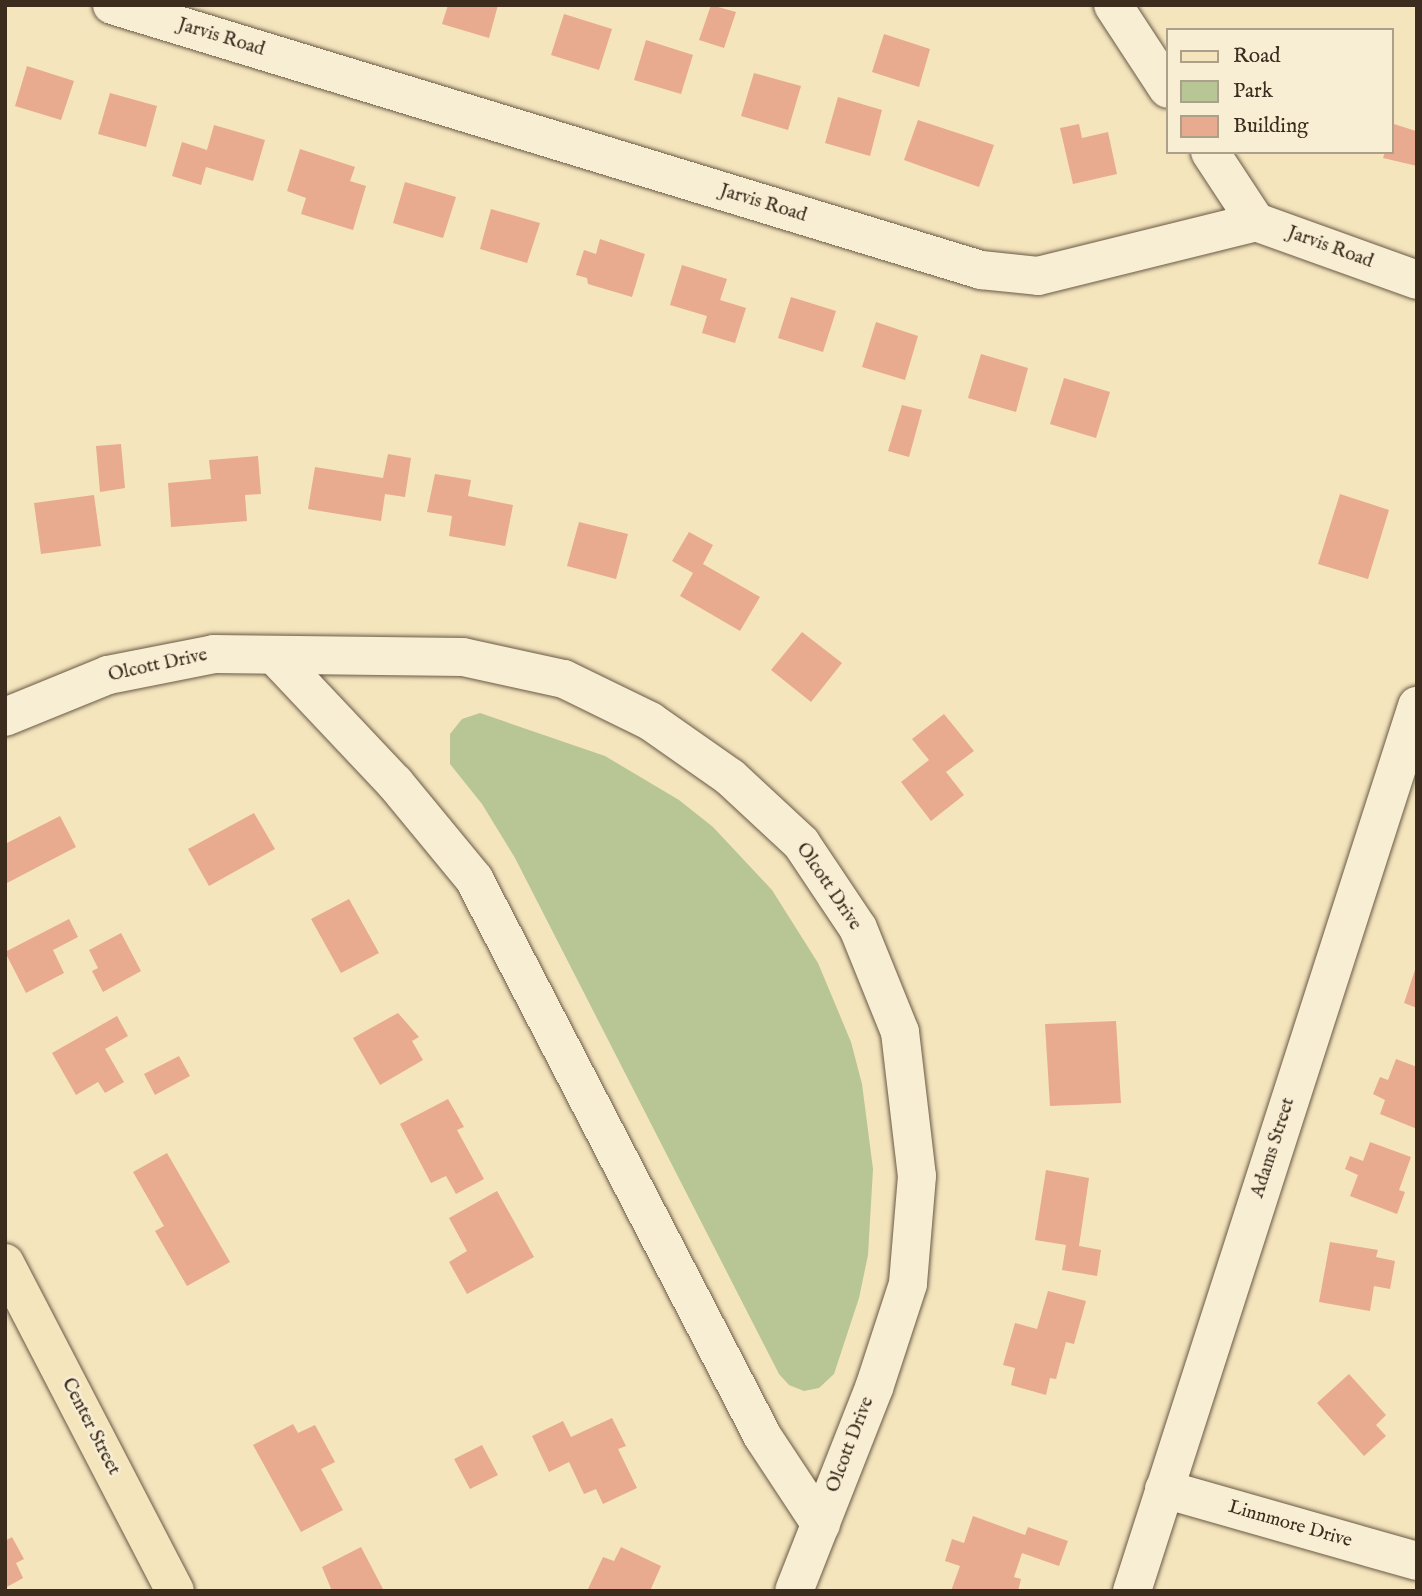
<!DOCTYPE html>
<style>
body{margin:0}
#map{position:relative;width:1422px;height:1596px;overflow:hidden;background:#f4e5bd;font-family:"IM FELL English",serif}
div>[style]{position:absolute}
[style*='--x']{left:calc(var(--x)*1px);top:calc(var(--y)*1px);width:calc(var(--w)*1px);rotate:calc(var(--a)*1deg)}
.green>*{inset:0;background:#b8c594}
.building>*{inset:0;background:#e8ab8f}
.roads{filter:drop-shadow(0 0 2px #6a5a46) drop-shadow(0 0 2px #6a5a46)}
.minor>*{height:38px;margin:-19px;padding:0 19px;transform-origin:19px;border-radius:19px;background:#f8eed4}
.secondary>*{height:38px;margin:-19px;padding:0 19px;transform-origin:19px;border-radius:19px;background:#f8eed4}
.primary>*{height:38px;margin:-19px;padding:0 19px;transform-origin:19px;border-radius:19px;background:#f4e5bd}
span{translate:-50% -50%;white-space:nowrap;text-align:center;line-height:1.15;-webkit-text-stroke:5px #f8eed4;paint-order:stroke}
.street-label{font-size:19px;color:#3c2c1e}
.frame{position:absolute;inset:0;border:7px solid #3c2c1e;pointer-events:none}
.legend{position:absolute;left:1166px;top:28px;width:228px;height:126px;box-sizing:border-box;background:#f8eed4;border:2px solid #ada08b;margin:0;padding:9px 12px;list-style:none;font-size:21px;color:#3c2c1e}
.legend li{display:flex;align-items:center;gap:14px;height:35px}
.legend b{width:35px;border:2px solid #ada08b}
</style>
<div id="map">
<div class="green">
<i style="clip-path:polygon(480px 713px,605px 756px,679px 800px,713px 827px,772px 890px,818px 963px,851px 1042px,862px 1084px,873px 1169px,868px 1255px,859px 1298px,834px 1374px,819px 1388px,804px 1391px,789px 1385px,779px 1374px,515px 858px,482px 804px,450px 764px,450px 734px,462px 719px)"></i>
</div>
<div class="building">
<i style="clip-path:polygon(448px 5px,498px 5px,489px 38px,442px 24px)"></i>
<i style="clip-path:polygon(711px 5px,736px 12px,724px 48px,699px 40px)"></i>
<i style="clip-path:polygon(564px 14px,612px 29px,599px 70px,551px 55px)"></i>
<i style="clip-path:polygon(884px 34px,930px 49px,919px 87px,872px 72px)"></i>
<i style="clip-path:polygon(646px 40px,693px 55px,681px 94px,634px 80px)"></i>
<i style="clip-path:polygon(27px 66px,74px 81px,61px 120px,15px 106px)"></i>
<i style="clip-path:polygon(754px 73px,801px 86px,788px 130px,741px 116px)"></i>
<i style="clip-path:polygon(110px 93px,157px 106px,146px 147px,98px 134px)"></i>
<i style="clip-path:polygon(838px 97px,882px 110px,870px 156px,825px 143px)"></i>
<i style="clip-path:polygon(918px 120px,994px 145px,979px 187px,904px 160px)"></i>
<i style="clip-path:polygon(1079px 124px,1082px 138px,1108px 132px,1117px 174px,1073px 184px,1060px 128px)"></i>
<i style="clip-path:polygon(1394px 124px,1416px 131px,1417px 166px,1383px 158px,1385px 152px,1392px 152px)"></i>
<i style="clip-path:polygon(214px 125px,265px 140px,253px 181px,206px 167px,201px 185px,172px 176px,182px 142px,207px 150px)"></i>
<i style="clip-path:polygon(300px 149px,355px 167px,350px 181px,366px 186px,353px 230px,301px 214px,306px 198px,287px 191px)"></i>
<i style="clip-path:polygon(405px 182px,456px 197px,443px 238px,393px 223px)"></i>
<i style="clip-path:polygon(491px 209px,540px 223px,527px 263px,480px 249px)"></i>
<i style="clip-path:polygon(600px 239px,645px 254px,632px 297px,588px 284px,587px 278px,576px 275px,584px 250px,596px 254px)"></i>
<i style="clip-path:polygon(682px 265px,727px 279px,720px 300px,746px 308px,735px 343px,702px 333px,707px 316px,670px 305px)"></i>
<i style="clip-path:polygon(791px 297px,836px 311px,823px 352px,778px 338px)"></i>
<i style="clip-path:polygon(876px 322px,918px 336px,905px 380px,862px 367px)"></i>
<i style="clip-path:polygon(981px 354px,1028px 368px,1016px 412px,968px 398px)"></i>
<i style="clip-path:polygon(1064px 378px,1110px 392px,1096px 438px,1050px 424px)"></i>
<i style="clip-path:polygon(902px 405px,922px 410px,909px 457px,888px 451px)"></i>
<i style="clip-path:polygon(121px 444px,125px 488px,100px 492px,96px 446px)"></i>
<i style="clip-path:polygon(388px 454px,411px 458px,405px 497px,385px 494px,381px 521px,308px 509px,315px 467px,383px 478px)"></i>
<i style="clip-path:polygon(258px 456px,261px 494px,245px 495px,247px 521px,171px 527px,168px 483px,211px 479px,209px 460px)"></i>
<i style="clip-path:polygon(435px 474px,471px 480px,468px 496px,513px 505px,505px 546px,449px 536px,452px 516px,427px 512px)"></i>
<i style="clip-path:polygon(1340px 494px,1389px 510px,1368px 579px,1318px 564px)"></i>
<i style="clip-path:polygon(94px 495px,101px 546px,41px 554px,34px 503px)"></i>
<i style="clip-path:polygon(579px 522px,628px 534px,616px 579px,567px 566px)"></i>
<i style="clip-path:polygon(689px 532px,713px 545px,703px 564px,760px 597px,740px 631px,680px 596px,693px 573px,672px 561px)"></i>
<i style="clip-path:polygon(802px 632px,842px 663px,811px 702px,771px 670px)"></i>
<i style="clip-path:polygon(944px 714px,974px 751px,946px 772px,964px 795px,931px 821px,901px 782px,929px 760px,912px 739px)"></i>
<i style="clip-path:polygon(254px 813px,275px 849px,209px 886px,188px 849px)"></i>
<i style="clip-path:polygon(60px 816px,76px 847px,5px 884px,5px 844px)"></i>
<i style="clip-path:polygon(349px 899px,379px 953px,341px 973px,311px 919px)"></i>
<i style="clip-path:polygon(69px 919px,78px 937px,53px 950px,64px 973px,26px 993px,5px 952px)"></i>
<i style="clip-path:polygon(121px 933px,141px 971px,103px 992px,92px 971px,98px 968px,89px 950px)"></i>
<i style="clip-path:polygon(1416px 967px,1417px 967px,1417px 1008px,1404px 1003px)"></i>
<i style="clip-path:polygon(398px 1013px,419px 1037px,412px 1041px,423px 1060px,380px 1085px,353px 1038px)"></i>
<i style="clip-path:polygon(117px 1016px,128px 1036px,105px 1049px,124px 1082px,105px 1093px,98px 1082px,76px 1095px,52px 1053px)"></i>
<i style="clip-path:polygon(1116px 1021px,1121px 1103px,1050px 1106px,1045px 1024px)"></i>
<i style="clip-path:polygon(179px 1056px,190px 1076px,155px 1095px,144px 1074px)"></i>
<i style="clip-path:polygon(1396px 1059px,1417px 1067px,1417px 1129px,1380px 1114px,1385px 1100px,1373px 1094px,1380px 1077px,1388px 1080px)"></i>
<i style="clip-path:polygon(448px 1099px,464px 1127px,457px 1130px,484px 1179px,456px 1194px,446px 1176px,431px 1183px,400px 1124px)"></i>
<i style="clip-path:polygon(1370px 1142px,1411px 1157px,1399px 1190px,1405px 1192px,1397px 1214px,1350px 1196px,1358px 1175px,1345px 1169px,1350px 1156px,1363px 1161px)"></i>
<i style="clip-path:polygon(167px 1153px,230px 1262px,187px 1286px,155px 1231px,164px 1226px,133px 1172px)"></i>
<i style="clip-path:polygon(1046px 1170px,1089px 1178px,1079px 1246px,1101px 1250px,1097px 1276px,1062px 1270px,1066px 1245px,1035px 1240px)"></i>
<i style="clip-path:polygon(497px 1191px,534px 1257px,467px 1294px,449px 1262px,467px 1251px,449px 1218px)"></i>
<i style="clip-path:polygon(1330px 1242px,1378px 1250px,1376px 1257px,1395px 1261px,1390px 1289px,1374px 1286px,1370px 1311px,1319px 1302px)"></i>
<i style="clip-path:polygon(1048px 1291px,1086px 1301px,1074px 1344px,1066px 1342px,1056px 1379px,1050px 1378px,1046px 1395px,1011px 1385px,1015px 1368px,1003px 1365px,1015px 1323px,1037px 1329px)"></i>
<i style="clip-path:polygon(1349px 1374px,1386px 1415px,1376px 1425px,1386px 1436px,1364px 1456px,1317px 1403px)"></i>
<i style="clip-path:polygon(612px 1418px,626px 1446px,618px 1449px,637px 1488px,603px 1504px,596px 1489px,584px 1494px,569px 1462px,549px 1472px,532px 1436px,563px 1421px,571px 1437px)"></i>
<i style="clip-path:polygon(293px 1424px,298px 1433px,315px 1425px,335px 1462px,321px 1469px,343px 1510px,301px 1532px,253px 1445px)"></i>
<i style="clip-path:polygon(482px 1445px,498px 1475px,470px 1489px,454px 1459px)"></i>
<i style="clip-path:polygon(973px 1516px,1025px 1535px,1028px 1527px,1068px 1541px,1059px 1566px,1022px 1553px,1014px 1577px,1021px 1579px,1018px 1591px,951px 1591px,960px 1566px,945px 1561px,952px 1539px,964px 1543px)"></i>
<i style="clip-path:polygon(12px 1537px,24px 1559px,16px 1563px,23px 1578px,5px 1588px,5px 1541px)"></i>
<i style="clip-path:polygon(361px 1547px,384px 1591px,332px 1591px,322px 1567px)"></i>
<i style="clip-path:polygon(621px 1547px,661px 1566px,650px 1591px,588px 1589px,603px 1557px,614px 1561px)"></i>
</div>
<div class="roads">
<div class="minor">
<i style="--x:112;--y:5;--w:909;--a:16.96"></i>
<i style="--x:981;--y:270;--w:57;--a:6"></i>
<i style="--x:1038;--y:276;--w:225;--a:-13.9"></i>
<i style="--x:1256;--y:222;--w:171;--a:19.8"></i>
<i style="--x:1113;--y:5;--w:100;--a:56.8"></i>
<i style="--x:1210;--y:152;--w:84;--a:56.7"></i>
<i style="--x:277;--y:658;--w:172;--a:46.7"></i>
<i style="--x:395;--y:783;--w:124;--a:50.5"></i>
<i style="--x:474;--y:879;--w:628;--a:62.62"></i>
<i style="--x:763;--y:1437;--w:105;--a:56.6"></i>
<i style="--x:5;--y:717;--w:111;--a:-22.2"></i>
<i style="--x:108;--y:675;--w:108;--a:-11.2"></i>
<i style="--x:214;--y:654;--w:249;--a:0.7"></i>
<i style="--x:463;--y:657;--w:103;--a:12.3"></i>
<i style="--x:564;--y:679;--w:96;--a:26"></i>
<i style="--x:650;--y:721;--w:98;--a:35"></i>
<i style="--x:730;--y:777;--w:97;--a:42.9"></i>
<i style="--x:801;--y:843;--w:102;--a:56.2"></i>
<i style="--x:858;--y:928;--w:112;--a:68"></i>
<i style="--x:900;--y:1032;--w:145;--a:83.3"></i>
<i style="--x:917;--y:1176;--w:108;--a:94.8"></i>
<i style="--x:908;--y:1284;--w:109;--a:108.1"></i>
<i style="--x:874;--y:1388;--w:218;--a:111.5"></i>
<i style="--x:1164;--y:1489;--w:263;--a:15.9"></i>
</div>
<div class="secondary">
<i style="--x:1132;--y:1591;--w:930;--a:-72.15"></i>
</div>
<div class="primary">
<i style="--x:5;--y:1263;--w:369;--a:62.6"></i>
</div>
</div>
<div class="street-label">
<span style="left:221px;top:38px;rotate:17deg">Jarvis Road</span>
<span style="left:763px;top:204px;rotate:17deg">Jarvis Road</span>
<span style="left:1330px;top:248px;rotate:20deg">Jarvis Road</span>
<span style="left:158px;top:666px;rotate:-12deg">Olcott Drive</span>
<span style="left:828px;top:887px;rotate:56deg">Olcott Drive</span>
<span style="left:1274px;top:1148px;rotate:-72deg">Adams Street</span>
<span style="left:90px;top:1427px;rotate:63deg">Center Street</span>
<span style="left:851px;top:1445px;rotate:-69deg">Olcott Drive</span>
<span style="left:1290px;top:1525px;rotate:16deg">Linnmore Drive</span>
</div>
<div class="frame"></div>
<ul class="legend">
<li><b style="height:9px;background:#f4e5bd"></b>Road</li>
<li><b style="height:19px;background:#b8c594"></b>Park</li>
<li><b style="height:19px;background:#e8ab8f"></b>Building</li>
</ul>
</div>
